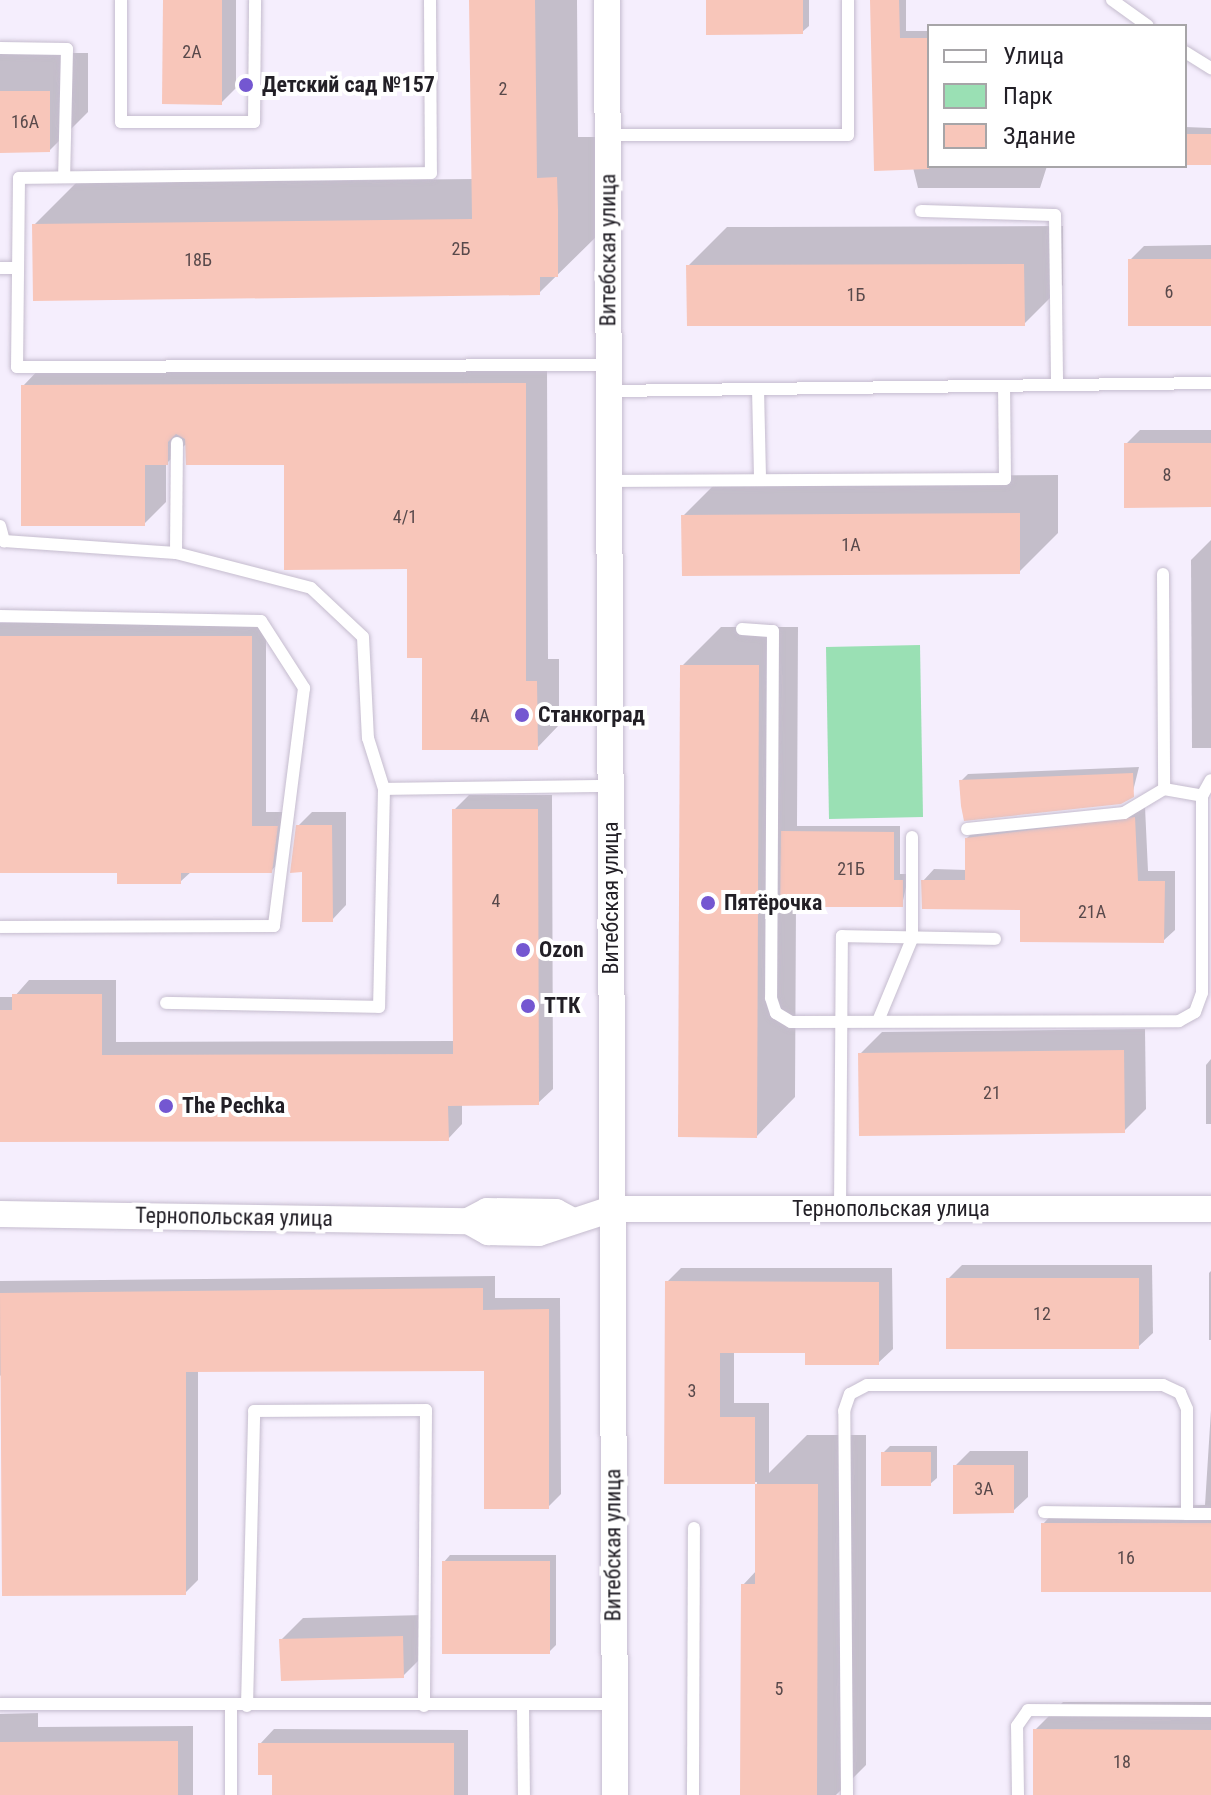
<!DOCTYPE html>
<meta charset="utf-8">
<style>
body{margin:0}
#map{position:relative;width:1211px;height:1795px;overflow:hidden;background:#f5eefd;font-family:"Roboto Condensed",sans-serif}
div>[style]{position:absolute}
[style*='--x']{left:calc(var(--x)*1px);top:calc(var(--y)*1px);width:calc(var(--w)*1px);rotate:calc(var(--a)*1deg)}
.green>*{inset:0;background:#9ae0b4}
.shadow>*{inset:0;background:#0003}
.building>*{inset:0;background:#f8c6ba}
.roads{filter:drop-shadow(0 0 2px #c5bcce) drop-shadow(0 0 2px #c5bcce)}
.lane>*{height:12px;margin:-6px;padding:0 6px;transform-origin:6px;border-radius:6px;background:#fff}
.street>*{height:26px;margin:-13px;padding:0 13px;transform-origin:13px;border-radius:13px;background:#fff}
.dots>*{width:22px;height:22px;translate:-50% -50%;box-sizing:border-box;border:4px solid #fff;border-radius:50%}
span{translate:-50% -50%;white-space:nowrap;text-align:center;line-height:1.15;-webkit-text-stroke:8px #fff;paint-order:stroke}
.number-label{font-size:18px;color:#58494b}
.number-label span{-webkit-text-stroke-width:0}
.poi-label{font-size:22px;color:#221f26;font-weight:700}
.left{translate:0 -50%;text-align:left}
.street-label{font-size:22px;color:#221f26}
.legend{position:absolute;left:927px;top:24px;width:260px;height:144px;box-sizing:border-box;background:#fff;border:2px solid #a7a5a8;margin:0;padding:10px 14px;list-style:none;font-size:24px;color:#221f26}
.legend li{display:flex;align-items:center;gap:16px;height:40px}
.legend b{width:40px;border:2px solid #a7a5a8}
</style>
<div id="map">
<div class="green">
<i style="clip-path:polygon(920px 645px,923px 817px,829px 819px,826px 647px)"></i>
</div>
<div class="shadow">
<i style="clip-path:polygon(165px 0,236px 0,236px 88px,221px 103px)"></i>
<i style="clip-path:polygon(471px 0,577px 0,578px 137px,598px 137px,599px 234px,539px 293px,34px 225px,76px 183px,473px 179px)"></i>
<i style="clip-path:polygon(708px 0,809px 0,809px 26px,802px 32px)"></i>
<i style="clip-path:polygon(872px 0,906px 0,906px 31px,929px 31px,929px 166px,1047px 166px,1040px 188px,918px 188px)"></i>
<i style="clip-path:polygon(0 53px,88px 53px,88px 112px,50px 150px,0 151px)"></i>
<i style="clip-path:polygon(1185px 127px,1211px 128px,1211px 163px,1185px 163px)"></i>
<i style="clip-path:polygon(1063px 226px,1063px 285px,1024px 324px,688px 266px,727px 227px)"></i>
<i style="clip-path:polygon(1211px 245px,1211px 323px,1130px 260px,1144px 246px)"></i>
<i style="clip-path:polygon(547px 362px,548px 659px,559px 659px,559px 725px,537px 748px,424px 656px,409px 567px,286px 463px,187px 443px,166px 464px,166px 502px,144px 524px,23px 386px,45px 363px)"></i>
<i style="clip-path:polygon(1140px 430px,1211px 430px,1211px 505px,1126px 444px)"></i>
<i style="clip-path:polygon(1058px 475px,1058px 533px,1019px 572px,683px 516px,722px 477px)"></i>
<i style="clip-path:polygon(1211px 540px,1211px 748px,1192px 748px,1191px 560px)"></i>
<i style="clip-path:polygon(0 623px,266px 623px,266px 812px,291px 812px,285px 856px,271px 871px,192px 871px,180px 882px,119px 871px,0 871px)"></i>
<i style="clip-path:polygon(721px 627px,798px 627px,797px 826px,900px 826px,900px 874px,909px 874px,902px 905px,796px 905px,795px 1097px,757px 1136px,682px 666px)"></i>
<i style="clip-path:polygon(1139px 767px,1132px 795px,961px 781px,968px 774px)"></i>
<i style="clip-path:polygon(469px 795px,552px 795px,553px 1089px,538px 1103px,462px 1104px,462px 1124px,448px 1139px,0 1140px,0 997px,14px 997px,29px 980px,116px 980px,116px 1042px,455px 1041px,454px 810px)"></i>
<i style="clip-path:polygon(1145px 807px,1148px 871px,1175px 871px,1175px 930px,1163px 941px,923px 881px,934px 869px,967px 870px,967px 838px,978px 827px)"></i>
<i style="clip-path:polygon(312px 812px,346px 812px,346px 905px,332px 920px,304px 870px,298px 826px)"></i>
<i style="clip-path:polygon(1145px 1029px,1146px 1109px,1124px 1131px,860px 1054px,882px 1032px)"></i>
<i style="clip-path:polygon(1211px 1059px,1211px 1124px,1206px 1124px,1206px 1065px)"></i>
<i style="clip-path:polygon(962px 1265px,1152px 1265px,1153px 1333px,1138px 1347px,948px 1279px)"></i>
<i style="clip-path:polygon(681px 1268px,892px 1268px,893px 1349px,878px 1363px,807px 1351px,734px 1351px,734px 1403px,769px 1403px,769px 1473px,807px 1435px,866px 1435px,866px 1765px,836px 1795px,742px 1795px,743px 1585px,757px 1570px,757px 1482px,666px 1482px,667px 1282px)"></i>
<i style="clip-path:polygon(1211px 1271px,1211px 1340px,1209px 1340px,1209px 1273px)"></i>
<i style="clip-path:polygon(495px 1276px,495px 1298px,560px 1298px,561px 1494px,548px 1507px,486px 1369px,198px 1370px,198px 1580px,185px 1593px,0 1375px,0 1281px)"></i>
<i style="clip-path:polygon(1211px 1410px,1211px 1590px,1043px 1524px,1057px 1509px,1205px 1505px)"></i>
<i style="clip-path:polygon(890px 1446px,937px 1446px,937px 1478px,930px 1484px,883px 1453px)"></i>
<i style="clip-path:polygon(970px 1451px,1028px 1451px,1028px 1497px,1013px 1511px,955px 1466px)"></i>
<i style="clip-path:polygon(450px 1555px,556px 1555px,556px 1645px,549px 1652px,444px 1562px)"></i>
<i style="clip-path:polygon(424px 1615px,425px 1654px,403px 1676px,281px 1640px,303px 1618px)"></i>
<i style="clip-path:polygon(1063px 1702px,1211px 1702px,1211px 1795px,1035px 1795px,1035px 1730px)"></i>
<i style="clip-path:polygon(38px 1713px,38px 1727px,193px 1726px,193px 1795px,0 1795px,0 1714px)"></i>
<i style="clip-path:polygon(274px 1729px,468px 1730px,468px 1795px,274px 1795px,274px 1773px,260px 1744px)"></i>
</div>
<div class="building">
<i style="clip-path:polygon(163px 0,222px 0,222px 105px,162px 104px)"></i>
<i style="clip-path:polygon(469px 0,535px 0,537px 178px,557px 177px,558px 210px,558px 277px,540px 277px,540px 295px,33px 301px,32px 224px,472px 219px)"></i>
<i style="clip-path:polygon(706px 0,803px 0,803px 34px,706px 35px)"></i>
<i style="clip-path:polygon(870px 0,899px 0,900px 38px,929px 38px,929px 169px,874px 171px)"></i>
<i style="clip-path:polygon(0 91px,50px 91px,50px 152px,0 153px)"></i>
<i style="clip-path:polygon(1185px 134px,1211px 134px,1211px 165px,1185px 165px)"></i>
<i style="clip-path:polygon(1128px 259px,1211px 259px,1211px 326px,1128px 326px)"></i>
<i style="clip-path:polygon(1024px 264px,1025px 326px,687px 326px,686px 265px)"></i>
<i style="clip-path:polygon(526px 383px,526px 681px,537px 681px,538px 750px,422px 750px,422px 658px,407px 658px,407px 569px,284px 570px,284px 465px,186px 465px,185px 439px,176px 434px,168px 442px,168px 465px,145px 465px,145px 526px,21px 526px,21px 385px)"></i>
<i style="clip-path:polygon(1124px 443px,1211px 443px,1211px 507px,1124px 508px)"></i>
<i style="clip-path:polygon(1020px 513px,1020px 574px,682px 576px,681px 515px)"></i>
<i style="clip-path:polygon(0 636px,252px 636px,252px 826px,278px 826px,272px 873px,181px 873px,181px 884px,117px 884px,117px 873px,0 873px)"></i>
<i style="clip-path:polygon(680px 665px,759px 665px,757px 1138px,678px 1137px)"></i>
<i style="clip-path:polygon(1133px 773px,1134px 797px,1121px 804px,964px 821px,961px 806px,959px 780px)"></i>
<i style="clip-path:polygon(452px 809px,538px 809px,539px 1105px,448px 1106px,449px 1141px,0 1142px,0 1010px,12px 1010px,12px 994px,102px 994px,102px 1055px,453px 1054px)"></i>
<i style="clip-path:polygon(1135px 817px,1138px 881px,1165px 881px,1164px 943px,1020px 942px,1020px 910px,922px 909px,921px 880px,965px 880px,965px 838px)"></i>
<i style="clip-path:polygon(296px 825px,332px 825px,333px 922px,302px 922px,302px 872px,290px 873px)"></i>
<i style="clip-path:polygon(781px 831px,894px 832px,894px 880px,903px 880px,903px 907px,780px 907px)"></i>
<i style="clip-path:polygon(1124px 1050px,1125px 1133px,859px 1136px,858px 1053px)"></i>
<i style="clip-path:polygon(946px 1278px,1139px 1278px,1139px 1349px,946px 1349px)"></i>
<i style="clip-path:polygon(665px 1281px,879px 1282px,879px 1365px,805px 1365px,805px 1353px,720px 1353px,720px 1417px,755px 1417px,755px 1484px,664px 1484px)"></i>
<i style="clip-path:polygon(483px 1288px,483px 1310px,549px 1309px,549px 1509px,484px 1509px,484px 1371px,186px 1372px,186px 1595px,2px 1596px,0 1293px)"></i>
<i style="clip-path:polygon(881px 1452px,931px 1452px,931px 1486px,881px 1486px)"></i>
<i style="clip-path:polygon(953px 1465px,1014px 1465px,1014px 1513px,953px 1514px)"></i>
<i style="clip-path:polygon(755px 1484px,818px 1484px,817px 1795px,740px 1795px,741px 1584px,755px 1584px)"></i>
<i style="clip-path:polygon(1041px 1523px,1211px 1523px,1211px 1592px,1041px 1592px)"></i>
<i style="clip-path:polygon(442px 1561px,550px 1561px,550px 1654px,442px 1654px)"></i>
<i style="clip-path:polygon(403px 1636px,404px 1678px,281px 1681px,279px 1639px)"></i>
<i style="clip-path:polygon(1033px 1729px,1211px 1730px,1211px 1795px,1033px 1795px)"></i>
<i style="clip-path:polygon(178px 1741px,178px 1795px,0 1795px,0 1742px)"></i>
<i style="clip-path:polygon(258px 1743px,454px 1743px,454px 1795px,272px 1795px,272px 1775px,258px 1775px)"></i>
</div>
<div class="roads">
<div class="lane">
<i style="--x:121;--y:0;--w:122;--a:90"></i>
<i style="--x:121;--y:122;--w:133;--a:0"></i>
<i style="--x:254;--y:122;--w:122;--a:-89.5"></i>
<i style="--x:430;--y:0;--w:173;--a:89.7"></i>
<i style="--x:431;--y:173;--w:412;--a:179.3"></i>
<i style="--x:19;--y:178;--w:189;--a:90.6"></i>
<i style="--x:17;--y:367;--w:592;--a:-0.19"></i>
<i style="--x:1112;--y:0;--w:44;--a:35.8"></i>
<i style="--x:0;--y:48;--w:67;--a:0.9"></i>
<i style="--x:67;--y:49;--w:128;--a:91.3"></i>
<i style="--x:1185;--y:52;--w:31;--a:32"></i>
<i style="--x:608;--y:135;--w:240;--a:0"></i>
<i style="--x:848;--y:135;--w:135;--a:-90"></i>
<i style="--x:921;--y:211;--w:134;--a:1.7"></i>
<i style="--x:1055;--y:215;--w:170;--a:89.3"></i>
<i style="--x:0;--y:268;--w:18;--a:0"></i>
<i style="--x:758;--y:389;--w:91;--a:88.7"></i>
<i style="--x:609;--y:391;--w:602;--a:-0.76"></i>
<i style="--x:609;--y:481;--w:396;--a:-0.3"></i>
<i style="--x:1005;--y:479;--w:93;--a:-90.6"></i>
<i style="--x:0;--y:526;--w:16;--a:75"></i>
<i style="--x:4;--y:541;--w:172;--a:4"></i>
<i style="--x:176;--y:553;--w:139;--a:14.5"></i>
<i style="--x:311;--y:588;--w:71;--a:43.3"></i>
<i style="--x:363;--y:637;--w:101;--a:87.2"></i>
<i style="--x:368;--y:738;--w:53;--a:72.6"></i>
<i style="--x:384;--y:789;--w:218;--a:91.3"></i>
<i style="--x:379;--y:1007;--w:213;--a:-178.9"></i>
<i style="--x:176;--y:553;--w:110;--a:-89.5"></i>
<i style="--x:1163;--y:574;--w:215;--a:89.7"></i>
<i style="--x:1164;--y:789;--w:39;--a:10"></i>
<i style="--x:0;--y:616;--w:261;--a:1.1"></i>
<i style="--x:261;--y:621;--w:80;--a:57.3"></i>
<i style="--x:304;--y:688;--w:240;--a:97.2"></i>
<i style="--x:274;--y:926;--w:274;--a:179.8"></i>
<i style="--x:742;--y:629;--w:31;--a:4"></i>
<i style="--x:773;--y:631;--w:367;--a:90.3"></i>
<i style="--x:771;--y:998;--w:16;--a:72"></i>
<i style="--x:776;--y:1013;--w:17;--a:31"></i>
<i style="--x:791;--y:1022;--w:388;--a:-0.1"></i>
<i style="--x:1179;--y:1021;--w:18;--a:-29"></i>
<i style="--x:1195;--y:1012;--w:20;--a:-70"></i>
<i style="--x:1202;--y:993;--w:197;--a:-90"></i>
<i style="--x:1202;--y:796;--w:18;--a:-61"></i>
<i style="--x:384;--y:789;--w:226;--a:-0.8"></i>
<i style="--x:967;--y:829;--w:158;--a:-5.8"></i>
<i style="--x:1124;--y:813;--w:47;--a:-31"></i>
<i style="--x:878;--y:1021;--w:89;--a:-67.5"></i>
<i style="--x:912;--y:939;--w:102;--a:-90"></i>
<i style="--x:840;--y:1209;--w:273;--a:-89.6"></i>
<i style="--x:842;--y:936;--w:153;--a:1.1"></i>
<i style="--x:1044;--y:1512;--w:143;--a:0.8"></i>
<i style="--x:0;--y:1704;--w:613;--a:0"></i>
<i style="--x:231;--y:1705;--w:90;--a:90"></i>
<i style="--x:523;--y:1705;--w:90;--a:89.4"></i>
<i style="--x:247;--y:1706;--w:295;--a:-88.6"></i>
<i style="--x:254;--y:1411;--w:172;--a:-0.3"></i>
<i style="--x:426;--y:1410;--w:296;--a:90.4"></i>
<i style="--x:693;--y:1795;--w:267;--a:-89.8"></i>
<i style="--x:847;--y:1795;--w:384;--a:-90.4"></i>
<i style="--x:844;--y:1411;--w:18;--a:-71"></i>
<i style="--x:850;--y:1394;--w:19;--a:-28"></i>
<i style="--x:867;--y:1385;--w:296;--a:0"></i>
<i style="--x:1163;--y:1385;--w:19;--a:25"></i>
<i style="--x:1180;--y:1393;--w:17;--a:66"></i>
<i style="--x:1187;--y:1409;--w:105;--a:90"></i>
<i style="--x:1187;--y:1514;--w:24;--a:0"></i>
<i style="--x:1018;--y:1795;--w:69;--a:-90.8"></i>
<i style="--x:1017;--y:1726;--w:19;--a:-55"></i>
<i style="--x:1028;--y:1710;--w:183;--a:0.3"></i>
</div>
<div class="street">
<i style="--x:607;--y:0;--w:1795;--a:89.74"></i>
<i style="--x:0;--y:1214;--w:468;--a:0.9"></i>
<i style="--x:468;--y:1221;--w:21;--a:-28"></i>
<i style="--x:487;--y:1211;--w:69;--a:0.8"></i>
<i style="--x:556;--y:1212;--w:19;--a:28"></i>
<i style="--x:468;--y:1221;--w:23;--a:29"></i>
<i style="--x:488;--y:1232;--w:51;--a:1.1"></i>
<i style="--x:539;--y:1233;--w:77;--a:-18.2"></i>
<i style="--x:612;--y:1209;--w:599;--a:0"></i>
</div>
</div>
<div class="dots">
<i style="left:246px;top:85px;background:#7457d1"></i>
<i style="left:522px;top:715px;background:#7457d1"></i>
<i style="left:708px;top:903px;background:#7457d1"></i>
<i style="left:523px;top:950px;background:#7457d1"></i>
<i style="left:528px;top:1006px;background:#7457d1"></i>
<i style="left:166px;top:1106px;background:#7457d1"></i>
</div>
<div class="number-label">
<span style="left:192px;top:52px">2А</span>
<span style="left:503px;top:89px">2</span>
<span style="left:25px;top:122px">16А</span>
<span style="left:461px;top:249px">2Б</span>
<span style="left:198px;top:260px">18Б</span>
<span style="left:1169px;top:292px">6</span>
<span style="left:856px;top:295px">1Б</span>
<span style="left:1167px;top:475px">8</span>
<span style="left:405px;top:517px">4/1</span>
<span style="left:851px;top:545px">1А</span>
<span style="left:480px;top:716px">4А</span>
<span style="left:851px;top:869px">21Б</span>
<span style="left:496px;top:901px">4</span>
<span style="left:1092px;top:912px">21А</span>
<span style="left:992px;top:1093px">21</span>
<span style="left:1042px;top:1314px">12</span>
<span style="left:692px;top:1391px">3</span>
<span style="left:984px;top:1489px">3А</span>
<span style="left:1126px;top:1558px">16</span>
<span style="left:779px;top:1689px">5</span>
<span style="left:1122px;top:1762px">18</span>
</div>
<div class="poi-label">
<span class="left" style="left:262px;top:85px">Детский сад №157</span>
<span class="left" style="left:538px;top:715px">Станкоград</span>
<span class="left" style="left:724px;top:903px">Пятёрочка</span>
<span class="left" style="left:539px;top:950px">Ozon</span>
<span class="left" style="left:544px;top:1006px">ТТК</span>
<span class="left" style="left:182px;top:1106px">The Pechka</span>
</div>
<div class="street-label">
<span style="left:608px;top:250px;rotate:-90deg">Витебская улица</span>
<span style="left:611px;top:898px;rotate:-90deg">Витебская улица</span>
<span style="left:891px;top:1209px">Тернопольская улица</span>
<span style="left:234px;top:1217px;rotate:1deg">Тернопольская улица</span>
<span style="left:613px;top:1545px;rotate:-90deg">Витебская улица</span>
</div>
<ul class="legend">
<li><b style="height:10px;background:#fff"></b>Улица</li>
<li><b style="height:22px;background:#9ae0b4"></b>Парк</li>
<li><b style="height:22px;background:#f8c6ba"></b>Здание</li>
</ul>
</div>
